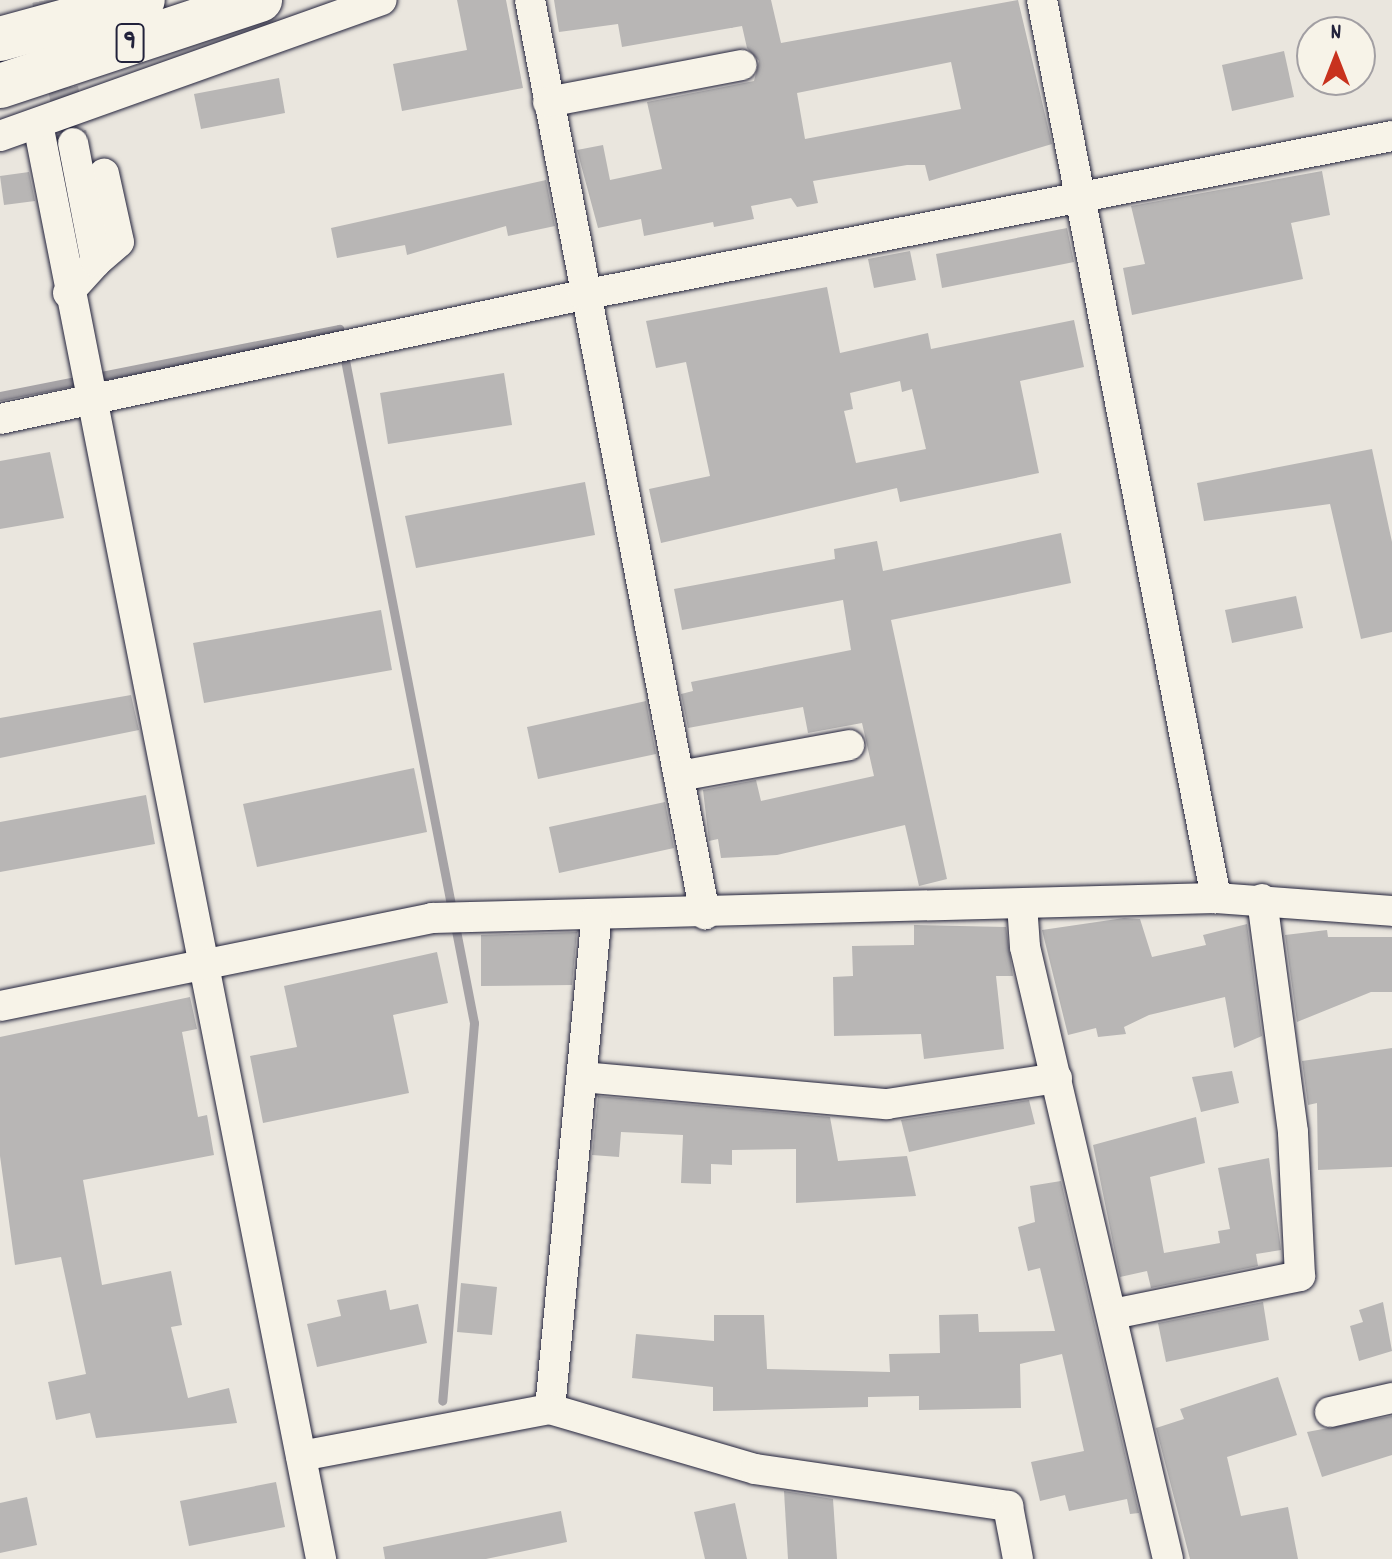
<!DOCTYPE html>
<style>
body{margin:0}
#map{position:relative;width:1392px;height:1559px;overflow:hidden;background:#eae6de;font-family:Dekko,sans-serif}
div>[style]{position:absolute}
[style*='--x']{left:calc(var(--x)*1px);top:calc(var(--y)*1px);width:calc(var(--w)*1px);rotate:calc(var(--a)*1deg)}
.stream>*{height:9px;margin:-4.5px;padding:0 4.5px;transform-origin:4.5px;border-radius:4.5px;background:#a6a3a6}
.building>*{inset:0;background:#b8b6b5}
.street-tunnel>*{height:30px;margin-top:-15px;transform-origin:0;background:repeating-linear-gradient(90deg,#c2bfbd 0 30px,transparent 0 45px)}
.roads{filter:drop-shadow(0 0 2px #22223b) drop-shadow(0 0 2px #22223b)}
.street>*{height:30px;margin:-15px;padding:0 15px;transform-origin:15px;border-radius:15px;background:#f7f3e8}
.highway>*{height:44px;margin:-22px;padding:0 22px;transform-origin:22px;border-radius:22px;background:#f7f3e8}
span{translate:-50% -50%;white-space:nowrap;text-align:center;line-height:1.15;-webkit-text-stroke:8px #f7f3e8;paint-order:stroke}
.shield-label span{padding:2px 6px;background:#f7f3e8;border:2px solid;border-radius:6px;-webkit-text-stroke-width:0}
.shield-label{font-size:28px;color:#22223b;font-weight:700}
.north{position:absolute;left:1296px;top:16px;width:80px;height:80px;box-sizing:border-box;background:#f7f3e8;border:2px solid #a29fa3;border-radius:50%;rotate:0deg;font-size:22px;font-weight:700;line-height:32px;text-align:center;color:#22223b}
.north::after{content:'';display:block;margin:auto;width:28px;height:36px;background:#c8321e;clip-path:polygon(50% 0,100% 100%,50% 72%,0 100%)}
</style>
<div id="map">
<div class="stream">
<i style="--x:0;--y:396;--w:346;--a:-11.2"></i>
<i style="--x:339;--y:329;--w:707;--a:78.99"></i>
<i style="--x:474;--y:1023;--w:379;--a:94.8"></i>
</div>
<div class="building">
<i style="clip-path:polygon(457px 0,506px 0,523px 88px,402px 111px,393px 64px,467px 50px)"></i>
<i style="clip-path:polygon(evenodd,554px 0,771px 0,781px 43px,1018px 0,1052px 144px,929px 181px,925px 165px,907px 165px,813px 181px,818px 203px,797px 207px,791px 198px,751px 206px,754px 219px,714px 227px,713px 222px,644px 236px,641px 219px,598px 228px,577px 150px,603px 145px,610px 180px,662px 169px,647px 102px,754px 81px,759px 61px,747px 48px,742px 26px,622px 47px,618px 24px,559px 32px,554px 0,951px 62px,961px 109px,805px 139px,797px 93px,951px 62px)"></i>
<i style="clip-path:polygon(1284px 51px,1294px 97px,1232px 111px,1222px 65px)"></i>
<i style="clip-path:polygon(279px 78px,285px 113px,201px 129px,194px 94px)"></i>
<i style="clip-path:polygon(1322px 171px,1330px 215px,1291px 223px,1303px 279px,1132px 315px,1123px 268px,1145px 264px,1131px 206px)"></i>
<i style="clip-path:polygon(29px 172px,35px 201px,4px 205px,0 176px)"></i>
<i style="clip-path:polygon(546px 180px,555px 226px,508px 236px,506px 226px,407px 255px,405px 245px,337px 258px,331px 228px)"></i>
<i style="clip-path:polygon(1067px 228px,1074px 262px,942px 288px,936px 254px)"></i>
<i style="clip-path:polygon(910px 251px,916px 280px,874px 288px,868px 259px)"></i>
<i style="clip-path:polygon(evenodd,827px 287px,840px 353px,928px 333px,931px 349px,1074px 320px,1084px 367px,1020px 381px,1039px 473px,900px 502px,897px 488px,661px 543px,649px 489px,710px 476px,686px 362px,656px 368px,646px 321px,827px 287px,900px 381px,902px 392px,912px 389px,926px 449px,856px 463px,844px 411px,853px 409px,850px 393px,900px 381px)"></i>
<i style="clip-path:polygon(504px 373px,512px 425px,388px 444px,380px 393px)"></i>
<i style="clip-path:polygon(1372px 449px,1392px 542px,1392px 632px,1361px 639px,1330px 504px,1204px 521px,1197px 483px)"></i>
<i style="clip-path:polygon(50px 452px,64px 518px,0 529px,0 461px)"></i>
<i style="clip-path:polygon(585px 482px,595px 535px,416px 568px,405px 516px)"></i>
<i style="clip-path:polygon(1061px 533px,1071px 583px,891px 620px,947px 879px,919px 886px,905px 825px,777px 855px,721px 858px,718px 839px,709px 841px,703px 790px,756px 780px,761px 801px,874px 776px,862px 723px,808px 733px,803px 707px,688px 728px,681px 694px,693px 691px,691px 682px,851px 650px,843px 600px,682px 630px,674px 589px,835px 559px,834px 549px,877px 541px,883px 571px)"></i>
<i style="clip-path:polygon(1296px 596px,1303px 628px,1232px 643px,1225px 610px)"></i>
<i style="clip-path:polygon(381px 610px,392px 670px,204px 703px,193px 643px)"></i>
<i style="clip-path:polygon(131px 695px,139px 730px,0 758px,0 718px)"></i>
<i style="clip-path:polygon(646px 701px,656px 754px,538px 779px,527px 727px)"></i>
<i style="clip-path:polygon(414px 768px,427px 832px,257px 867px,243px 804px)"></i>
<i style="clip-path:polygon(146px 795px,155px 844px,0 872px,0 822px)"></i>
<i style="clip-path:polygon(665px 802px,674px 848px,559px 873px,549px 827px)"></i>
<i style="clip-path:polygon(1124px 918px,1140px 919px,1152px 957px,1206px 945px,1203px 935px,1247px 924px,1262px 1036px,1234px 1048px,1225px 997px,1149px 1015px,1124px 1027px,1126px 1034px,1098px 1037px,1096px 1028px,1068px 1035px,1042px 930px)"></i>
<i style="clip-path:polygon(914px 925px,1006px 927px,1013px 976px,996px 976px,1004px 1049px,924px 1059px,921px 1034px,834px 1036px,833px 977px,853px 976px,852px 946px,914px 945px)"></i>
<i style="clip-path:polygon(1327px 930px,1328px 937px,1392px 937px,1392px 992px,1371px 992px,1297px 1022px,1285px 935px)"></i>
<i style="clip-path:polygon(577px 932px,572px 985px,481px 986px,481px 935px)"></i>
<i style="clip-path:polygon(437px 952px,448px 1003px,393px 1015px,409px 1093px,263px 1123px,250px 1056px,297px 1047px,284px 986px)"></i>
<i style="clip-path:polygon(190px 997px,197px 1029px,182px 1032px,198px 1117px,207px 1115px,214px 1155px,83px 1180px,102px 1285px,171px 1271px,182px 1325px,171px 1327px,188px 1398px,229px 1388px,237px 1423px,96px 1438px,90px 1413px,56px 1420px,48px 1382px,86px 1374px,61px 1257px,15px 1265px,0 1156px,0 1037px)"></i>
<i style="clip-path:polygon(1392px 1048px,1392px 1167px,1318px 1170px,1317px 1103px,1308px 1105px,1302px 1061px)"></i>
<i style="clip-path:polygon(1232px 1071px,1239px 1103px,1201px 1112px,1192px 1077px)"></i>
<i style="clip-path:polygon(598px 1096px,830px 1117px,838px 1161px,907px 1156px,916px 1196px,796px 1203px,796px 1149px,732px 1150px,732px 1165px,711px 1164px,711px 1184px,681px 1183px,683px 1135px,621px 1132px,619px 1157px,592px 1155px)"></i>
<i style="clip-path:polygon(1029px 1100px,1035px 1124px,909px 1152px,901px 1120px)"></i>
<i style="clip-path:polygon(1196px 1117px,1205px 1163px,1150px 1177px,1164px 1253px,1220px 1243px,1218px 1231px,1230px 1229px,1218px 1168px,1269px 1158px,1281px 1250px,1256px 1254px,1258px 1266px,1151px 1288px,1147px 1271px,1120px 1277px,1093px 1145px)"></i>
<i style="clip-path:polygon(1061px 1181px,1139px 1513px,1130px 1514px,1127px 1499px,1069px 1511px,1065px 1495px,1040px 1501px,1031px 1462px,1084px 1451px,1062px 1354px,1020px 1364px,1021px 1408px,919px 1410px,919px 1396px,868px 1397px,868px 1407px,713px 1411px,713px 1387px,632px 1378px,636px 1334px,714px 1341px,714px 1315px,764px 1315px,767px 1369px,890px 1372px,889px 1354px,940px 1353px,939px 1315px,978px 1314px,979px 1332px,1055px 1331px,1040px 1268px,1028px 1271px,1018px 1227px,1035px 1222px,1030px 1186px)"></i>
<i style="clip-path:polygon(461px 1283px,497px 1287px,492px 1335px,457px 1332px)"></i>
<i style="clip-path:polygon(386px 1290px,390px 1310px,418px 1304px,427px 1343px,317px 1367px,307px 1324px,341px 1316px,337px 1300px)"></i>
<i style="clip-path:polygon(1263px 1302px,1269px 1340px,1166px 1362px,1158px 1323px)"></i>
<i style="clip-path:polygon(1383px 1302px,1392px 1351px,1359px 1361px,1350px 1326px,1363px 1322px,1359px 1310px)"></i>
<i style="clip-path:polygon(1278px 1377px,1297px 1435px,1227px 1457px,1241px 1516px,1288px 1507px,1298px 1559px,1190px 1559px,1156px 1428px,1184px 1419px,1180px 1409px)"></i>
<i style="clip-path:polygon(1392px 1416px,1392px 1455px,1322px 1477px,1307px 1432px)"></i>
<i style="clip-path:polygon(276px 1482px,285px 1527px,189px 1546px,180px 1501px)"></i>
<i style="clip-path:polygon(784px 1491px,833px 1499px,837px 1559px,788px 1559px)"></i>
<i style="clip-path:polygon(27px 1497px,37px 1545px,0 1553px,0 1503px)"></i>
<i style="clip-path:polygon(735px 1503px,747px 1559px,705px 1559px,694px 1512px)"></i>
<i style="clip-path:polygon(561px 1511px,567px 1542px,486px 1559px,385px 1559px,383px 1547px)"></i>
</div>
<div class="street-tunnel">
<i style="--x:47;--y:0;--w:138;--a:79.6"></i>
</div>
<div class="roads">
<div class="street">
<i style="--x:530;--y:0;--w:931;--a:79.16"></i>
<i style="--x:1042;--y:0;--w:915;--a:79.03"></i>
<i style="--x:548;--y:102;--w:197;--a:-10.8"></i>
<i style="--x:38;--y:124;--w:1463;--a:78.84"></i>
<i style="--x:0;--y:136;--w:405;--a:-19.6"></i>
<i style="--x:96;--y:262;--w:30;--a:-41"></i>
<i style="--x:119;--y:242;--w:70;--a:-102.4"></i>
<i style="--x:68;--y:293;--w:42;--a:-47.9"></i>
<i style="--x:96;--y:262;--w:121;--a:-100.9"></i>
<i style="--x:0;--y:419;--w:596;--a:-12.01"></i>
<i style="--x:583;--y:295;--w:824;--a:-11.12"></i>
<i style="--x:679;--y:776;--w:173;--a:-10.3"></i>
<i style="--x:1022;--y:904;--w:43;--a:86"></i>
<i style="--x:1025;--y:947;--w:628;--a:76.85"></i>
<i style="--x:0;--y:1006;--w:441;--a:-11.5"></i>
<i style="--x:432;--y:918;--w:784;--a:-1.46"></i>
<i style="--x:1216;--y:898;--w:176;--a:4.2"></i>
<i style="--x:582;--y:1077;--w:306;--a:5.1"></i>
<i style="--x:887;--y:1104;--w:172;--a:-8.7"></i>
<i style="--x:1113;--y:1314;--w:191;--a:-11.5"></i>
<i style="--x:1300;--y:1276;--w:144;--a:-92.8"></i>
<i style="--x:1293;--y:1132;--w:235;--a:-97.6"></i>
<i style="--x:550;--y:1409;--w:496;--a:-84.6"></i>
<i style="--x:1330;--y:1412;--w:64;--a:-12.7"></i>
<i style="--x:301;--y:1456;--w:253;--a:-10.7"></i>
<i style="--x:550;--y:1409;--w:214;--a:16.3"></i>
<i style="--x:755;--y:1469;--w:256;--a:8.3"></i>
<i style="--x:1008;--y:1506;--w:54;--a:79.3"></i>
</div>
<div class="highway">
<i style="--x:0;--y:39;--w:148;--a:-15.3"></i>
<i style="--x:0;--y:86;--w:274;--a:-18.3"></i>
</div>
</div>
<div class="shield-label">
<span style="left:130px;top:43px">9</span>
</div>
<div class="north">N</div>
</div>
